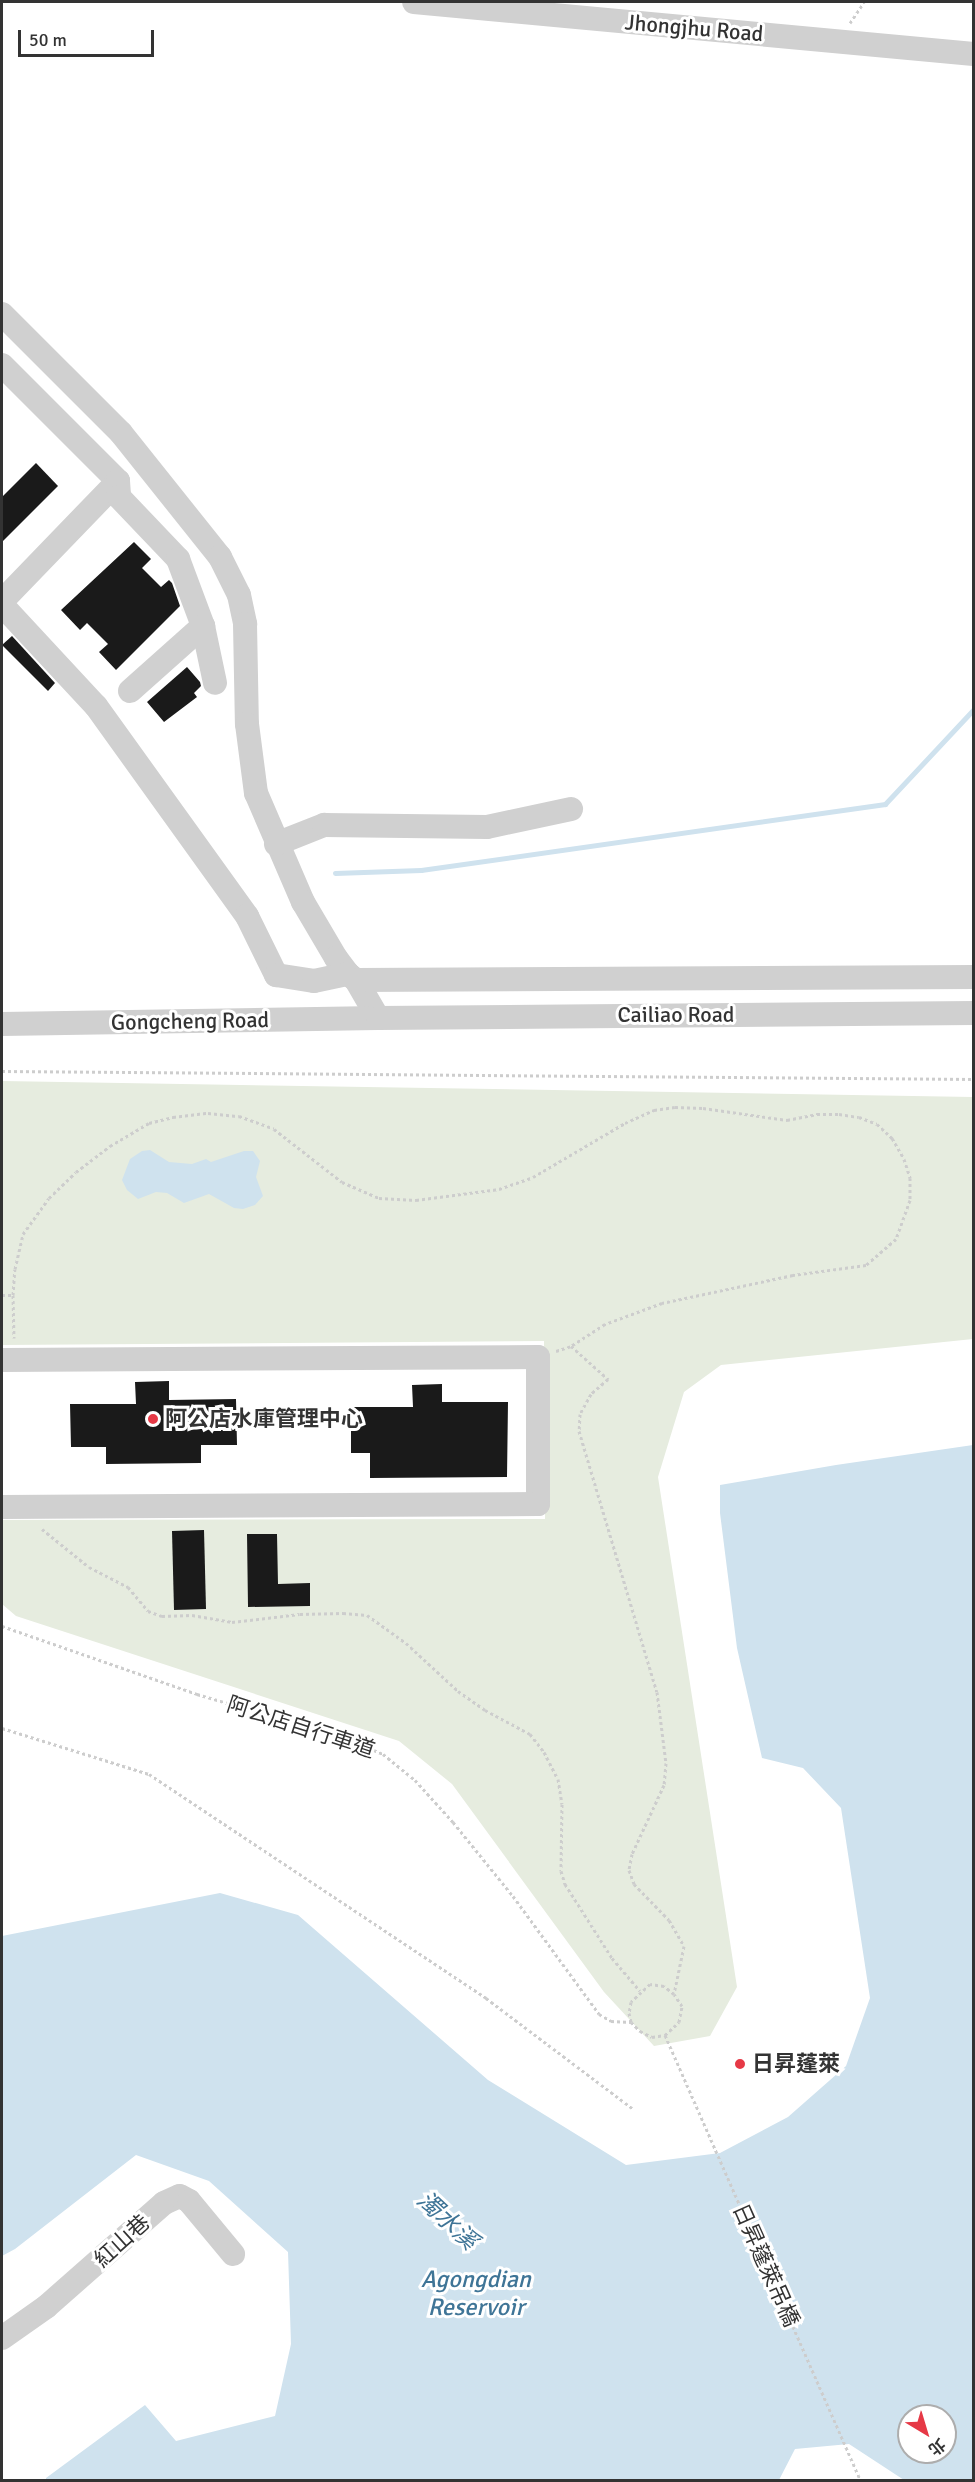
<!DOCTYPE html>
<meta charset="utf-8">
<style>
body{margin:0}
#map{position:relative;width:975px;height:2482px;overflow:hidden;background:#fff;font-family:Signika,"Noto Sans TC",sans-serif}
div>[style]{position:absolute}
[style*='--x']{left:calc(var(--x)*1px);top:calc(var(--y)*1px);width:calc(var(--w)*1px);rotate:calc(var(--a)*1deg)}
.green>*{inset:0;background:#e6ecdf}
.water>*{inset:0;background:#cfe2ee}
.stream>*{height:5px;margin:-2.5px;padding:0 2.5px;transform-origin:2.5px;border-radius:2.5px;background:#cfe2ee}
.building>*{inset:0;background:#1a1a1a}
.path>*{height:3px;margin-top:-1.5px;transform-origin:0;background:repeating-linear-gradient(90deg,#cdcdcd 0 3px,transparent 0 6px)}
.minor>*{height:24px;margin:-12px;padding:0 12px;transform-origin:12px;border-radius:12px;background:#d0d0d0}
.dots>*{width:16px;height:16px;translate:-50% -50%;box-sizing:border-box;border:3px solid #fff;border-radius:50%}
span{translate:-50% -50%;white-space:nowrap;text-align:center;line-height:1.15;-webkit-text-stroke:6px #fff;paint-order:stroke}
.street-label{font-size:22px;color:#333}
.poi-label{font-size:22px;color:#333;font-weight:700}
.left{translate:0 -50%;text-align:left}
.water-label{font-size:24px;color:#3f7597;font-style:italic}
.frame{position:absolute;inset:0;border:3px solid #333;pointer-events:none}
.north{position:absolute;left:897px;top:2404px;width:60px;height:60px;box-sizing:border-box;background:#fff;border:2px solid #adadad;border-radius:50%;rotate:142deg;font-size:16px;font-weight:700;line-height:24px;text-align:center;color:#333}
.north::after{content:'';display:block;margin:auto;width:21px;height:27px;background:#e63946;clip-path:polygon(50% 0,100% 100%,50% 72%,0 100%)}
.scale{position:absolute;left:18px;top:30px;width:136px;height:27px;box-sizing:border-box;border:3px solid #333;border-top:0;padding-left:8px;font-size:18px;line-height:21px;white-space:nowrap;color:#333;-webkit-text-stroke:4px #fff;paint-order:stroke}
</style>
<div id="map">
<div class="green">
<i style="clip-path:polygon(2px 1081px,973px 1097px,973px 1339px,721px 1365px,684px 1392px,658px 1477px,737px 1987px,710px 2036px,654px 2046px,604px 1992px,452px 1784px,399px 1741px,16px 1616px,2px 1604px,2px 1520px,545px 1519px,544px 1341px,2px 1345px)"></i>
</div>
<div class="water">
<i style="clip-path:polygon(150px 1150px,169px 1162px,192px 1164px,206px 1159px,211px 1162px,244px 1151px,253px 1151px,260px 1161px,256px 1177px,263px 1196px,255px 1205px,243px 1209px,234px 1208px,209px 1194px,184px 1203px,167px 1193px,156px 1192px,138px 1199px,127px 1190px,122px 1180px,130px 1159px,142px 1151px)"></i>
<i style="clip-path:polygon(evenodd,973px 1445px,973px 2480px,904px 2480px,849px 2444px,795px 2449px,779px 2480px,46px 2480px,46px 2478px,145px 2405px,176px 2441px,275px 2416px,291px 2344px,288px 2252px,209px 2181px,136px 2155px,15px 2249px,2px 2256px,2px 1936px,220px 1893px,298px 1915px,488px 2080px,626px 2165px,720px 2153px,788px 2117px,846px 2066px,870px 1998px,841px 1808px,803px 1768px,762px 1758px,737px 1648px,720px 1513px,720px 1485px,836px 1465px,973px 1445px,909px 2416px,945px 2416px,945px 2452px,909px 2452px,909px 2416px)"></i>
</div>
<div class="stream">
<i style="--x:335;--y:873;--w:86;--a:-2"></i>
<i style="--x:421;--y:870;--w:469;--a:-8.1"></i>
<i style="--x:885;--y:804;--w:130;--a:-46.9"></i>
</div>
<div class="building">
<i style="clip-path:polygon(36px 463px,58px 486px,2px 542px,2px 497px)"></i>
<i style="clip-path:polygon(134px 542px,151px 559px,142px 568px,161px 587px,169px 580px,172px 583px,180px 606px,116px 670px,99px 652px,108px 644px,87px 623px,80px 630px,61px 610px)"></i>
<i style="clip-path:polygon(12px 636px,55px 683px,48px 691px,2px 645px)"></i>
<i style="clip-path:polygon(187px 667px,200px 682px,201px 686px,194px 693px,197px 697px,164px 722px,147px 702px)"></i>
<i style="clip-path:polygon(169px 1381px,169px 1400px,236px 1399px,237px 1445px,201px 1445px,201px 1463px,106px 1464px,106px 1447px,71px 1447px,70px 1404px,136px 1404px,135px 1382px)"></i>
<i style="clip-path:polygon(442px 1384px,442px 1402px,508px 1402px,507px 1477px,370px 1478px,370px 1453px,351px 1453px,351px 1407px,413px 1407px,412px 1385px)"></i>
<i style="clip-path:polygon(204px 1530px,206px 1609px,174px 1610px,172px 1531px)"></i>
<i style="clip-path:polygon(247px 1534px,277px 1534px,278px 1584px,310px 1583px,310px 1606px,248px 1607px)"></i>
</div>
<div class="path">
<i style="--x:850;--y:23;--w:25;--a:-56"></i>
<i style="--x:2;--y:1071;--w:972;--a:0.47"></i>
<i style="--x:2;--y:1295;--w:11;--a:0"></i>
<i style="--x:13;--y:1295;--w:26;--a:-86"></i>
<i style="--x:15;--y:1269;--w:36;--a:-77"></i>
<i style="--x:23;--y:1234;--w:44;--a:-54.2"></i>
<i style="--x:49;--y:1198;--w:37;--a:-44"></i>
<i style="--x:76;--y:1172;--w:43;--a:-37.4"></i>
<i style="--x:110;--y:1146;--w:45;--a:-30.5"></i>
<i style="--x:149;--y:1123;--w:25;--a:-14"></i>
<i style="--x:173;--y:1117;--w:35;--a:-7"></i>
<i style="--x:208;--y:1113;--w:31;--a:6"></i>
<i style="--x:239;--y:1116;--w:37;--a:20"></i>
<i style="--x:274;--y:1129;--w:86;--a:37.9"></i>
<i style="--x:342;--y:1182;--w:40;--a:23.4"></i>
<i style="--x:379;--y:1198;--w:37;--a:3"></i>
<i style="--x:416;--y:1200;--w:84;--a:-7.5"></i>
<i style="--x:499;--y:1189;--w:36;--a:-19"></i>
<i style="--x:533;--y:1177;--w:107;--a:-30.4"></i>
<i style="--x:625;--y:1123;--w:32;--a:-24"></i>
<i style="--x:654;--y:1110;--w:21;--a:-8"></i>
<i style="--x:675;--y:1107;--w:28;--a:2"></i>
<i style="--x:703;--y:1108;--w:85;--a:8.1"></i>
<i style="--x:787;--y:1120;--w:31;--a:-11"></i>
<i style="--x:817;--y:1114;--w:22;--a:0"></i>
<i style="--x:839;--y:1114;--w:20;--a:9"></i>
<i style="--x:859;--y:1117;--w:19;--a:21"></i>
<i style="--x:877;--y:1124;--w:21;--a:43"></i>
<i style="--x:892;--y:1138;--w:24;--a:60"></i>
<i style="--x:904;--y:1159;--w:20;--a:72"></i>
<i style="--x:910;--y:1178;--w:22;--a:90"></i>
<i style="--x:910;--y:1200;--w:41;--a:109.7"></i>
<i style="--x:896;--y:1239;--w:40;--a:139"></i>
<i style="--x:866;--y:1265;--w:74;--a:172.2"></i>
<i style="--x:793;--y:1275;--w:134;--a:167.9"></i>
<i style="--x:662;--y:1303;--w:61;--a:159.8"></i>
<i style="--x:605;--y:1324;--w:40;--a:147.1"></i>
<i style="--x:13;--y:1295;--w:43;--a:88.7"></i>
<i style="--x:556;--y:1351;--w:16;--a:-18"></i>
<i style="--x:571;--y:1346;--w:50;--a:41.7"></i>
<i style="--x:608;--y:1379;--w:23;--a:139"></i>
<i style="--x:591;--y:1394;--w:23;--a:119"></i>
<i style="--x:580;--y:1414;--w:17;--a:93"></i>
<i style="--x:579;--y:1431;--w:272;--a:73.4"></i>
<i style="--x:657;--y:1692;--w:72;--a:82.8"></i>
<i style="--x:666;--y:1763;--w:22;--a:95"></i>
<i style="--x:664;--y:1785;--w:76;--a:114.9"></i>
<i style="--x:632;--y:1854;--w:16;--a:101"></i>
<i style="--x:629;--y:1870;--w:15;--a:70"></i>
<i style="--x:634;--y:1884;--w:50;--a:45.8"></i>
<i style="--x:669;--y:1920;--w:30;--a:60"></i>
<i style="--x:684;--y:1946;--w:49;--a:101.8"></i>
<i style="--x:42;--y:1529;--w:60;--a:39"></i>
<i style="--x:89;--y:1567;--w:44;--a:27.1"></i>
<i style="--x:128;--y:1587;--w:31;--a:50"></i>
<i style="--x:148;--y:1611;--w:15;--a:20"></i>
<i style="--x:162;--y:1616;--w:30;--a:-2"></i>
<i style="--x:192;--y:1615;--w:41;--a:9.9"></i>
<i style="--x:232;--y:1622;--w:68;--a:-6.7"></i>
<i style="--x:300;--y:1614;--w:43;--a:-1.3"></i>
<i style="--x:343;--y:1613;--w:24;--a:5"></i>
<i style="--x:367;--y:1615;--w:48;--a:35.7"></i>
<i style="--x:406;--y:1643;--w:71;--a:42.7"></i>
<i style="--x:458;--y:1691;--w:33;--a:35"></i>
<i style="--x:485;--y:1710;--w:51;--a:28.1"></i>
<i style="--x:530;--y:1734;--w:23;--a:52"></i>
<i style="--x:544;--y:1752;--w:30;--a:63"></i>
<i style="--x:558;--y:1779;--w:25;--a:81"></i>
<i style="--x:562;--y:1804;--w:67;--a:90.9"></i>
<i style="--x:561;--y:1871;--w:14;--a:73"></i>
<i style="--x:565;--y:1884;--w:88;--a:57.6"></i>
<i style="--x:612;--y:1958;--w:43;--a:49.7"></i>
<i style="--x:2;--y:1626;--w:207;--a:19.2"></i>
<i style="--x:197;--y:1694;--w:155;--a:16.5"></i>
<i style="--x:346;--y:1738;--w:40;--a:23.4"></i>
<i style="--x:383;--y:1754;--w:41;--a:39.1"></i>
<i style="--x:415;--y:1780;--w:57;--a:47.9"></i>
<i style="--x:453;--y:1822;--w:95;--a:51"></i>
<i style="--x:513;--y:1896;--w:146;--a:53.9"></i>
<i style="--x:599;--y:2014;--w:14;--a:30"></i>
<i style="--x:611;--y:2021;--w:20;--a:3"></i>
<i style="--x:631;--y:2022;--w:13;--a:45"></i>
<i style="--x:640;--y:2031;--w:13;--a:27"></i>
<i style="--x:652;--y:2037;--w:13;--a:-9"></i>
<i style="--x:665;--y:2035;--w:19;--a:-43"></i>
<i style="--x:679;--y:2022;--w:16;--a:-79"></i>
<i style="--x:682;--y:2006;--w:14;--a:-124"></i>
<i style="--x:674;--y:1994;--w:13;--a:-141"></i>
<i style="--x:664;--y:1986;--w:14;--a:-172"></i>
<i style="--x:650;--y:1984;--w:26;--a:137"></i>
<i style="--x:631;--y:2002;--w:11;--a:100"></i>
<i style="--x:629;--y:2013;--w:9;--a:77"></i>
<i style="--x:2;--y:1728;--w:154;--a:17.4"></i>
<i style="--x:149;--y:1774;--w:405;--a:33.6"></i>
<i style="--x:486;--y:1998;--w:183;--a:37"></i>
<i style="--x:665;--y:2035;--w:486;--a:66.3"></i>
</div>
<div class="minor">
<i style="--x:414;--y:2;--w:562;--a:5.31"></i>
<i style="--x:2;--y:314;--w:168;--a:45"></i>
<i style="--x:121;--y:433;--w:159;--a:51.4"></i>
<i style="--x:220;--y:557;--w:42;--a:63.4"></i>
<i style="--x:239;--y:595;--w:30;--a:78"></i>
<i style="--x:245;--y:624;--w:100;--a:88.9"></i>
<i style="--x:247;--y:724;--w:70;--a:82.6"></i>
<i style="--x:256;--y:793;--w:119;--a:66.7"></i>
<i style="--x:303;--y:902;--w:65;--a:59.5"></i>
<i style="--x:336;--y:958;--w:20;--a:53"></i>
<i style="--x:348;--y:974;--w:10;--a:37"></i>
<i style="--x:356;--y:980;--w:44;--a:59.9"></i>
<i style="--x:2;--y:365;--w:164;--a:45"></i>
<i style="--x:118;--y:481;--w:167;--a:134"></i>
<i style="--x:118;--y:481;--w:16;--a:86"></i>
<i style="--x:119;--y:497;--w:86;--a:46.4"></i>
<i style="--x:178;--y:559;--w:72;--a:69.5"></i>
<i style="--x:203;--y:626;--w:58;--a:78.1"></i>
<i style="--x:2;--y:605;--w:138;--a:47.1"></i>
<i style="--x:96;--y:706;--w:259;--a:54.3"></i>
<i style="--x:247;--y:916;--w:66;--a:63.8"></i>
<i style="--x:276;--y:975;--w:38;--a:9"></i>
<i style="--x:314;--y:981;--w:35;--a:-12"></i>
<i style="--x:130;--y:691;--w:98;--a:-41.7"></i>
<i style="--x:276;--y:844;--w:52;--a:-21.6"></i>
<i style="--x:324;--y:825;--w:163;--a:0.7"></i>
<i style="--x:487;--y:827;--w:86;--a:-12.1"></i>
<i style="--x:356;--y:980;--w:618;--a:-0.28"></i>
<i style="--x:2;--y:1024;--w:376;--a:-0.9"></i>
<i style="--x:378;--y:1018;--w:596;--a:-0.48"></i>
<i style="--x:2;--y:1360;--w:536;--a:-0.32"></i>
<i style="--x:538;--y:1357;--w:147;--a:90"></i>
<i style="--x:538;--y:1504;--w:536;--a:179.68"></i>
<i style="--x:2;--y:2338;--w:54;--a:-35.2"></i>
<i style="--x:46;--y:2307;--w:157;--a:-41.4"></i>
<i style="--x:164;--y:2203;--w:17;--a:-24"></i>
<i style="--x:180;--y:2196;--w:10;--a:29"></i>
<i style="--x:189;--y:2201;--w:69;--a:50.3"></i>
</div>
<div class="dots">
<i style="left:153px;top:1419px;background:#e63946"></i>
<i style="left:740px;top:2064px;background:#e63946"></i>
</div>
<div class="street-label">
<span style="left:694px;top:28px;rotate:5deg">Jhongjhu Road</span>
<span style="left:676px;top:1015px">Cailiao Road</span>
<span style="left:190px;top:1021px;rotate:-1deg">Gongcheng Road</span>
<span style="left:301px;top:1727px;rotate:18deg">阿公店自行車道</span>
<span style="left:122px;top:2241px;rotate:-42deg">紅山巷</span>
<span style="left:766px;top:2265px;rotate:66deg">日昇蓬萊吊橋</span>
</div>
<div class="poi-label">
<span class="left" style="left:165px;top:1419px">阿公店水庫管理中心</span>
<span class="left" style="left:752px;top:2064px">日昇蓬萊</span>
</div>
<div class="water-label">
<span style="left:447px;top:2221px;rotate:43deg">濁水溪</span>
<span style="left:476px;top:2294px">Agongdian<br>Reservoir</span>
</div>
<div class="frame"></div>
<div class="north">北</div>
<div class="scale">50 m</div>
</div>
